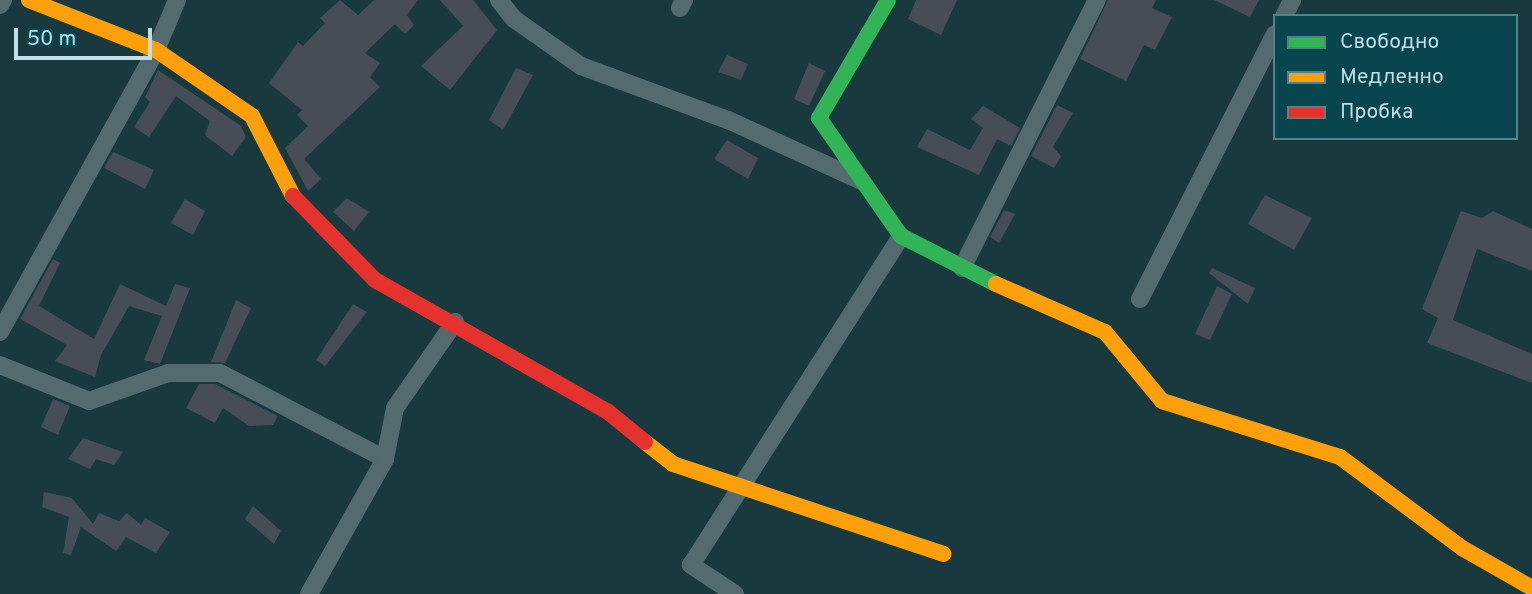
<!DOCTYPE html>
<meta charset="utf-8">
<style>
body{margin:0}
#map{position:relative;width:1532px;height:594px;overflow:hidden;background:#18393e;font-family:Overpass,sans-serif}
div>[style]{position:absolute}
[style*='--x']{left:calc(var(--x)*1px);top:calc(var(--y)*1px);width:calc(var(--w)*1px);rotate:calc(var(--a)*1deg)}
.building>*{inset:0;background:#464d56}
.street>*{height:18px;margin:-9px;padding:0 9px;transform-origin:9px;border-radius:9px;background:#536a6e}
.fast>*{height:16px;margin:-8px;padding:0 8px;transform-origin:8px;border-radius:8px;background:#30b455}
.slow>*{height:16px;margin:-8px;padding:0 8px;transform-origin:8px;border-radius:8px;background:#ff9f0a}
.jam>*{height:16px;margin:-8px;padding:0 8px;transform-origin:8px;border-radius:8px;background:#e5322d}
span{translate:-50% -50%;white-space:nowrap;text-align:center;line-height:1.15;-webkit-text-stroke:7px #08454e;paint-order:stroke}
.legend{position:absolute;left:1273px;top:14px;width:245px;height:126px;box-sizing:border-box;background:#08454e;border:2px solid #50838a;margin:0;padding:9px 12px;list-style:none;font-size:21px;color:#bddfe5}
.legend li{display:flex;align-items:center;gap:14px;height:35px}
.legend b{width:35px;border:2px solid #50838a}
.scale{position:absolute;left:14px;top:28px;width:138px;height:32px;box-sizing:border-box;border:4px solid #bddfe5;border-top:0;padding-left:9px;font-size:21px;line-height:24px;white-space:nowrap;color:#bddfe5;-webkit-text-stroke:5px #08454e;paint-order:stroke}
</style>
<div id="map">
<div class="building">
<i style="clip-path:polygon(340px 0,358px 15px,374px 0,418px 0,407px 15px,414px 25px,405px 34px,395px 24px,365px 53px,380px 63px,370px 77px,380px 87px,304px 159px,321px 179px,308px 191px,285px 148px,308px 126px,297px 115px,302px 110px,269px 83px,298px 42px,303px 46px,325px 23px,320px 18px)"></i>
<i style="clip-path:polygon(440px 0,473px 0,497px 30px,450px 90px,421px 66px,463px 26px)"></i>
<i style="clip-path:polygon(916px 0,957px 0,941px 35px,908px 19px)"></i>
<i style="clip-path:polygon(1108px 0,1156px 0,1152px 8px,1172px 17px,1155px 50px,1144px 45px,1126px 81px,1080px 59px)"></i>
<i style="clip-path:polygon(1214px 0,1259px 0,1250px 17px)"></i>
<i style="clip-path:polygon(727px 55px,748px 64px,741px 80px,718px 72px)"></i>
<i style="clip-path:polygon(809px 63px,825px 71px,809px 106px,794px 99px)"></i>
<i style="clip-path:polygon(516px 68px,533px 75px,503px 130px,489px 120px)"></i>
<i style="clip-path:polygon(158px 70px,241px 126px,246px 137px,232px 156px,205px 135px,210px 121px,176px 96px,149px 137px,134px 127px,150px 102px,145px 97px)"></i>
<i style="clip-path:polygon(1057px 105px,1073px 113px,1053px 147px,1061px 156px,1054px 168px,1031px 156px)"></i>
<i style="clip-path:polygon(983px 106px,1020px 128px,1011px 146px,997px 139px,979px 175px,917px 147px,927px 129px,970px 150px,983px 128px,971px 119px)"></i>
<i style="clip-path:polygon(727px 140px,758px 158px,748px 179px,714px 159px)"></i>
<i style="clip-path:polygon(113px 152px,154px 170px,145px 189px,104px 168px)"></i>
<i style="clip-path:polygon(1265px 195px,1312px 218px,1294px 250px,1248px 224px)"></i>
<i style="clip-path:polygon(347px 198px,369px 212px,354px 231px,333px 212px)"></i>
<i style="clip-path:polygon(185px 199px,205px 211px,193px 235px,171px 223px)"></i>
<i style="clip-path:polygon(1004px 210px,1015px 214px,999px 243px,990px 237px)"></i>
<i style="clip-path:polygon(1461px 211px,1482px 218px,1493px 211px,1532px 229px,1532px 271px,1477px 249px,1453px 320px,1532px 354px,1532px 383px,1427px 343px,1438px 318px,1422px 309px)"></i>
<i style="clip-path:polygon(53px 259px,60px 263px,39px 306px,94px 339px,120px 284px,166px 306px,175px 284px,190px 288px,160px 364px,144px 360px,162px 316px,129px 306px,101px 355px,95px 377px,55px 361px,67px 345px,20px 319px)"></i>
<i style="clip-path:polygon(1212px 268px,1255px 288px,1248px 304px,1209px 273px)"></i>
<i style="clip-path:polygon(1217px 286px,1232px 294px,1210px 340px,1195px 334px)"></i>
<i style="clip-path:polygon(236px 300px,251px 308px,225px 363px,211px 362px)"></i>
<i style="clip-path:polygon(353px 304px,367px 312px,325px 366px,316px 360px)"></i>
<i style="clip-path:polygon(199px 384px,215px 384px,278px 416px,273px 425px,249px 426px,223px 408px,215px 423px,186px 408px)"></i>
<i style="clip-path:polygon(53px 399px,70px 406px,58px 435px,41px 427px)"></i>
<i style="clip-path:polygon(83px 438px,123px 452px,114px 465px,96px 459px,90px 469px,68px 459px)"></i>
<i style="clip-path:polygon(44px 492px,72px 498px,93px 524px,99px 513px,119px 521px,127px 513px,141px 525px,145px 518px,170px 532px,156px 553px,126px 537px,116px 551px,81px 527px,71px 555px,63px 553px,69px 517px,42px 507px)"></i>
<i style="clip-path:polygon(253px 506px,281px 531px,274px 544px,245px 519px)"></i>
</div>
<div class="street">
<i style="--x:499;--y:0;--w:24;--a:52"></i>
<i style="--x:514;--y:19;--w:82;--a:35"></i>
<i style="--x:581;--y:66;--w:157;--a:20.2"></i>
<i style="--x:728;--y:120;--w:147;--a:24.5"></i>
<i style="--x:0;--y:5;--w:6;--a:-59"></i>
<i style="--x:680;--y:8;--w:9;--a:-63"></i>
<i style="--x:1284;--y:16;--w:18;--a:-63"></i>
<i style="--x:962;--y:268;--w:300;--a:-63.3"></i>
<i style="--x:1140;--y:299;--w:297;--a:-63"></i>
<i style="--x:0;--y:332;--w:322;--a:-61"></i>
<i style="--x:156;--y:50;--w:54;--a:-67.2"></i>
<i style="--x:0;--y:365;--w:96;--a:22"></i>
<i style="--x:89;--y:401;--w:84;--a:-19.5"></i>
<i style="--x:168;--y:373;--w:52;--a:0"></i>
<i style="--x:220;--y:373;--w:186;--a:27.5"></i>
<i style="--x:309;--y:594;--w:155;--a:-60.6"></i>
<i style="--x:385;--y:459;--w:52;--a:-78.9"></i>
<i style="--x:395;--y:408;--w:105;--a:-55.1"></i>
<i style="--x:735;--y:594;--w:53;--a:-146.6"></i>
<i style="--x:691;--y:565;--w:390;--a:-57.4"></i>
</div>
<div class="fast">
<i style="--x:888;--y:0;--w:137;--a:120.3"></i>
<i style="--x:819;--y:118;--w:144;--a:55.2"></i>
<i style="--x:901;--y:236;--w:106;--a:26.8"></i>
</div>
<div class="slow">
<i style="--x:29;--y:0;--w:136;--a:21.5"></i>
<i style="--x:156;--y:50;--w:116;--a:34.5"></i>
<i style="--x:252;--y:116;--w:90;--a:62.9"></i>
<i style="--x:996;--y:284;--w:119;--a:23.8"></i>
<i style="--x:1105;--y:332;--w:89;--a:50.4"></i>
<i style="--x:1162;--y:401;--w:187;--a:17.5"></i>
<i style="--x:1340;--y:457;--w:152;--a:36.7"></i>
<i style="--x:1462;--y:548;--w:81;--a:29.7"></i>
<i style="--x:645;--y:442;--w:36;--a:38"></i>
<i style="--x:673;--y:464;--w:285;--a:18.4"></i>
</div>
<div class="jam">
<i style="--x:293;--y:196;--w:117;--a:45.7"></i>
<i style="--x:375;--y:280;--w:266;--a:29.5"></i>
<i style="--x:607;--y:411;--w:49;--a:39.2"></i>
</div>
<ul class="legend">
<li><b style="height:9px;background:#30b455"></b>Свободно</li>
<li><b style="height:9px;background:#ff9f0a"></b>Медленно</li>
<li><b style="height:9px;background:#e5322d"></b>Пробка</li>
</ul>
<div class="scale">50 m</div>
</div>
